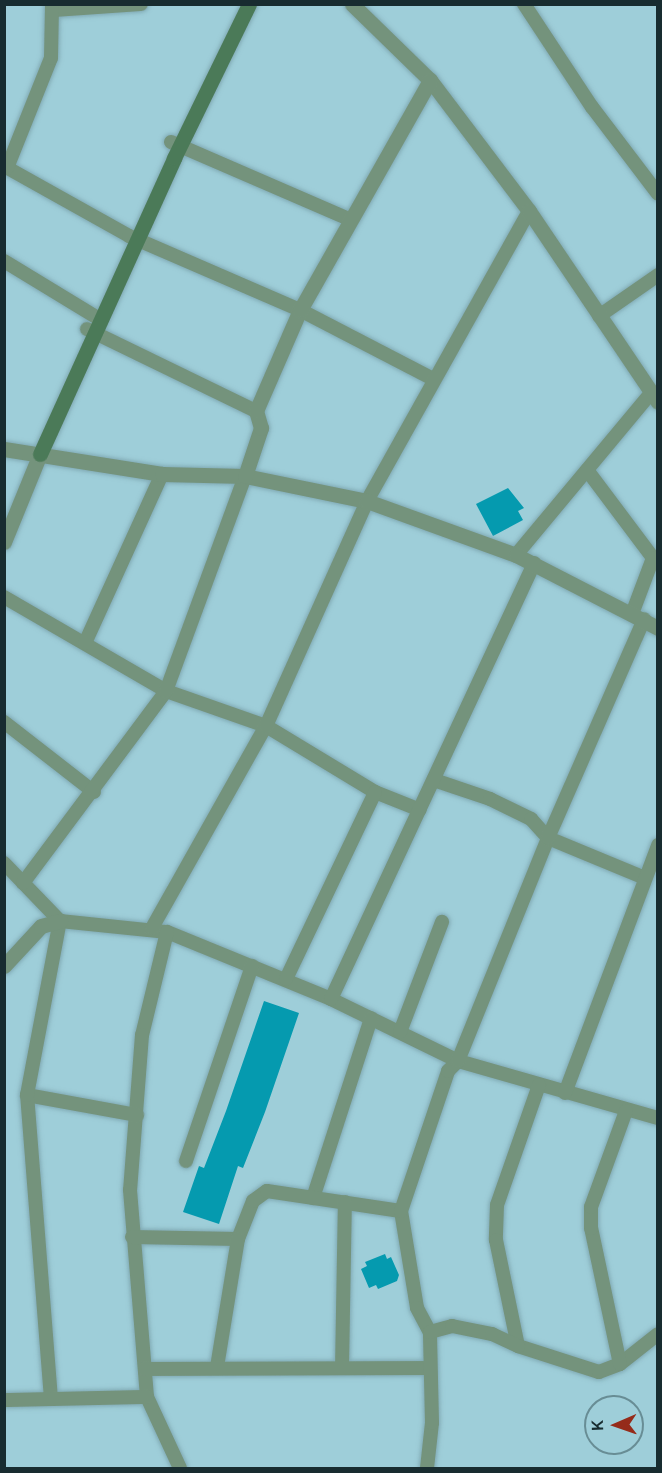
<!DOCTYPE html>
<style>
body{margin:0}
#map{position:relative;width:662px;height:1473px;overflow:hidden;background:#9eced9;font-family:Raleway,sans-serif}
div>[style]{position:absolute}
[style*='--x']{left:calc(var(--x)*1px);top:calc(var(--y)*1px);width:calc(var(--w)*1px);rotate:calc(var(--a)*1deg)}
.building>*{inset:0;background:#059aaf}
.roads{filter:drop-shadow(0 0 2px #81aab4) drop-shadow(0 0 2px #81aab4)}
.minor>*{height:14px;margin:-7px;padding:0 7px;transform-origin:7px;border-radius:7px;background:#74937c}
.tertiary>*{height:15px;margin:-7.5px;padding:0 7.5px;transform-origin:7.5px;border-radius:7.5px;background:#74937c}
.secondary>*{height:15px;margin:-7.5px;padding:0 7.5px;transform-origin:7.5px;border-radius:7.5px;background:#4b7a58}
span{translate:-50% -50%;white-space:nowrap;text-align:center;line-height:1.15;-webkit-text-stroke:4.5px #9eced9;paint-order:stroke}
.frame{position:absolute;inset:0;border:6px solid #182c30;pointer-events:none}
.north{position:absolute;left:584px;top:1395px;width:60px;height:60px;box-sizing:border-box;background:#9eced9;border:2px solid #688d95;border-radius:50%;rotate:268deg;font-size:16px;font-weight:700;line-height:24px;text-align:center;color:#182c30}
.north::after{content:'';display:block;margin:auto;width:21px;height:27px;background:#952b1a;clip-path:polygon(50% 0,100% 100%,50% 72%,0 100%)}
</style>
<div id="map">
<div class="building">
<i style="clip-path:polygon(508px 488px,524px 508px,518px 511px,523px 520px,493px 536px,476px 504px)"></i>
<i style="clip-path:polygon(264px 1001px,299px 1013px,265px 1112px,243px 1168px,238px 1166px,219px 1224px,183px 1212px,199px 1166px,204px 1168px,226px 1111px)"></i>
<i style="clip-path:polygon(385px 1254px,387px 1259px,391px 1257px,399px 1275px,397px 1281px,378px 1289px,376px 1285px,369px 1288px,361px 1269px,367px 1266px,365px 1262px)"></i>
</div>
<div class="roads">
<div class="minor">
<i style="--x:524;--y:4;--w:123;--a:56.6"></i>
<i style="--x:592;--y:107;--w:109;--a:52.8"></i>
<i style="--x:54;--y:10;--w:87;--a:-3.9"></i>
<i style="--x:171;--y:142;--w:196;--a:23.4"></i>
<i style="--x:4;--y:166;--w:143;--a:29.2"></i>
<i style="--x:129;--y:236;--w:186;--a:23.4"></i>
<i style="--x:300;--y:310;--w:150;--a:27.4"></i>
<i style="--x:7;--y:168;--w:118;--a:-68.2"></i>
<i style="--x:51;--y:58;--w:54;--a:-88.9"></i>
<i style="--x:4;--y:261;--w:114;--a:31.3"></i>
<i style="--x:599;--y:316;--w:72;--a:-34.8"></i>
<i style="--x:87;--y:329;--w:188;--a:25.9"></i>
<i style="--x:587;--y:470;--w:110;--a:53.1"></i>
<i style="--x:653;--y:558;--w:60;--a:110.6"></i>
<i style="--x:516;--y:555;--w:211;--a:-50.2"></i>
<i style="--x:4;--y:597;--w:187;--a:30.1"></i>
<i style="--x:166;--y:691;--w:106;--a:19.3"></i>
<i style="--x:266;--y:726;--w:127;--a:31.2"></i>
<i style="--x:375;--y:792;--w:48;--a:21.8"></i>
<i style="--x:85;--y:643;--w:186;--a:-65.5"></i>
<i style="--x:4;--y:722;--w:114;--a:37.9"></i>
<i style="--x:434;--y:780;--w:59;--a:18.7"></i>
<i style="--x:490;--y:799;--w:46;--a:26"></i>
<i style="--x:531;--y:819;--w:25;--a:48"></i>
<i style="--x:548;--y:838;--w:105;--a:22.4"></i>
<i style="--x:4;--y:863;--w:81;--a:46"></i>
<i style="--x:60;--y:921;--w:108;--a:5.9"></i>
<i style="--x:167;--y:932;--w:177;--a:22.2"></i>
<i style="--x:331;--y:999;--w:141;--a:26"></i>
<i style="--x:458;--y:1061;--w:208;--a:15.9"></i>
<i style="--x:23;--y:883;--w:239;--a:-53.3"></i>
<i style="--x:166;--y:691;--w:229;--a:-69.8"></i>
<i style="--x:152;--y:928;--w:232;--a:-60.6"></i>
<i style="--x:266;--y:726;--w:247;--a:-65.8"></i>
<i style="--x:367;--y:501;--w:332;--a:-60.8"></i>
<i style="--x:167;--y:932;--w:106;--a:103.6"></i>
<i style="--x:142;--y:1035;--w:155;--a:94.4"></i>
<i style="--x:130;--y:1190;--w:208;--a:85.3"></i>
<i style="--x:147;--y:1397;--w:78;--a:65.1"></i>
<i style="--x:286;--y:979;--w:207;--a:-64.5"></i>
<i style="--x:331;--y:999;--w:481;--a:-65"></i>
<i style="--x:400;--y:1032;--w:118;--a:-69.1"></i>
<i style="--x:539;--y:1085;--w:127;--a:109.3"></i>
<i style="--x:497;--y:1205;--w:35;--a:92"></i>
<i style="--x:496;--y:1240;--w:108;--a:78.3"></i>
<i style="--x:518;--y:1346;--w:85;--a:17.8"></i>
<i style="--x:599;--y:1372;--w:22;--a:-21"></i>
<i style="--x:620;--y:1364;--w:48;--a:-38.3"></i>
<i style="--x:565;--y:1093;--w:265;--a:-69.4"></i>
<i style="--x:27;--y:1095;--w:112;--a:10.3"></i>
<i style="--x:186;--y:1161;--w:206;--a:-71.3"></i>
<i style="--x:313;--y:1198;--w:189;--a:-72.1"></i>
<i style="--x:401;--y:1211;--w:98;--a:80.6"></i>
<i style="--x:417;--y:1308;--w:27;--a:62"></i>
<i style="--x:132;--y:1237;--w:106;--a:1.1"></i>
<i style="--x:238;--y:1239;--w:41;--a:-68.5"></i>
<i style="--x:253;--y:1201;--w:17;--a:-36"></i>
<i style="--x:267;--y:1191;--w:135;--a:8.5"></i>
<i style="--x:401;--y:1211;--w:148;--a:-71.4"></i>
<i style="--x:448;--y:1071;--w:14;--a:-45"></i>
<i style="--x:458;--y:1061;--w:240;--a:-68"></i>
<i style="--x:548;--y:838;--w:239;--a:-66.3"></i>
<i style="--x:620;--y:1364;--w:139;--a:-102"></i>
<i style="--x:591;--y:1228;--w:21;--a:-90"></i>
<i style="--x:591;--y:1207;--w:102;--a:-70"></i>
<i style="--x:217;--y:1367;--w:130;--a:-80.7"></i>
<i style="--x:342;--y:1368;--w:166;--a:-89"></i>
<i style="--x:145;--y:1369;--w:285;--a:-0.2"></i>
<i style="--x:51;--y:1399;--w:305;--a:-94.5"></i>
<i style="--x:27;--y:1095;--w:177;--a:-79.3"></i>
<i style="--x:4;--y:1400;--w:143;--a:-1.2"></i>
<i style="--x:427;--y:1468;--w:45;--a:-83.7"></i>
<i style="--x:432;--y:1423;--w:91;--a:-91.3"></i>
<i style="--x:430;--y:1332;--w:23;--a:-15"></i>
<i style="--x:452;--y:1326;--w:41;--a:11.3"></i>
<i style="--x:492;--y:1334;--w:29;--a:25"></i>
</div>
<div class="tertiary">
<i style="--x:352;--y:4;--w:109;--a:44.3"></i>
<i style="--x:430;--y:80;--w:164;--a:52.9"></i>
<i style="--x:529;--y:211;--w:230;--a:56"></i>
<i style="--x:4;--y:449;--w:160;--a:9"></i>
<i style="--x:162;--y:474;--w:83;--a:1.4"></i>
<i style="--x:245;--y:476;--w:125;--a:11.6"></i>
<i style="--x:367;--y:501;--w:158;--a:19.9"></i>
<i style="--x:516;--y:555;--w:160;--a:27.2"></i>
<i style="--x:245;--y:476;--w:51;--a:-71.6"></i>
<i style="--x:261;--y:428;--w:18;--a:-106"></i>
<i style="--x:256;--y:411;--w:110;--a:-66.5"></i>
<i style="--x:300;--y:310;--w:264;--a:-60.5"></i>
<i style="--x:4;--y:542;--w:95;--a:-67.8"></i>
<i style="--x:4;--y:966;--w:54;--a:-47.2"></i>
<i style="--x:41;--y:926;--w:20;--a:-15"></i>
</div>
<div class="secondary">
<i style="--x:40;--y:454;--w:325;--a:-65.6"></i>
<i style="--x:174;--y:158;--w:171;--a:-64"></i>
</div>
</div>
<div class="frame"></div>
<div class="north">K</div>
</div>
